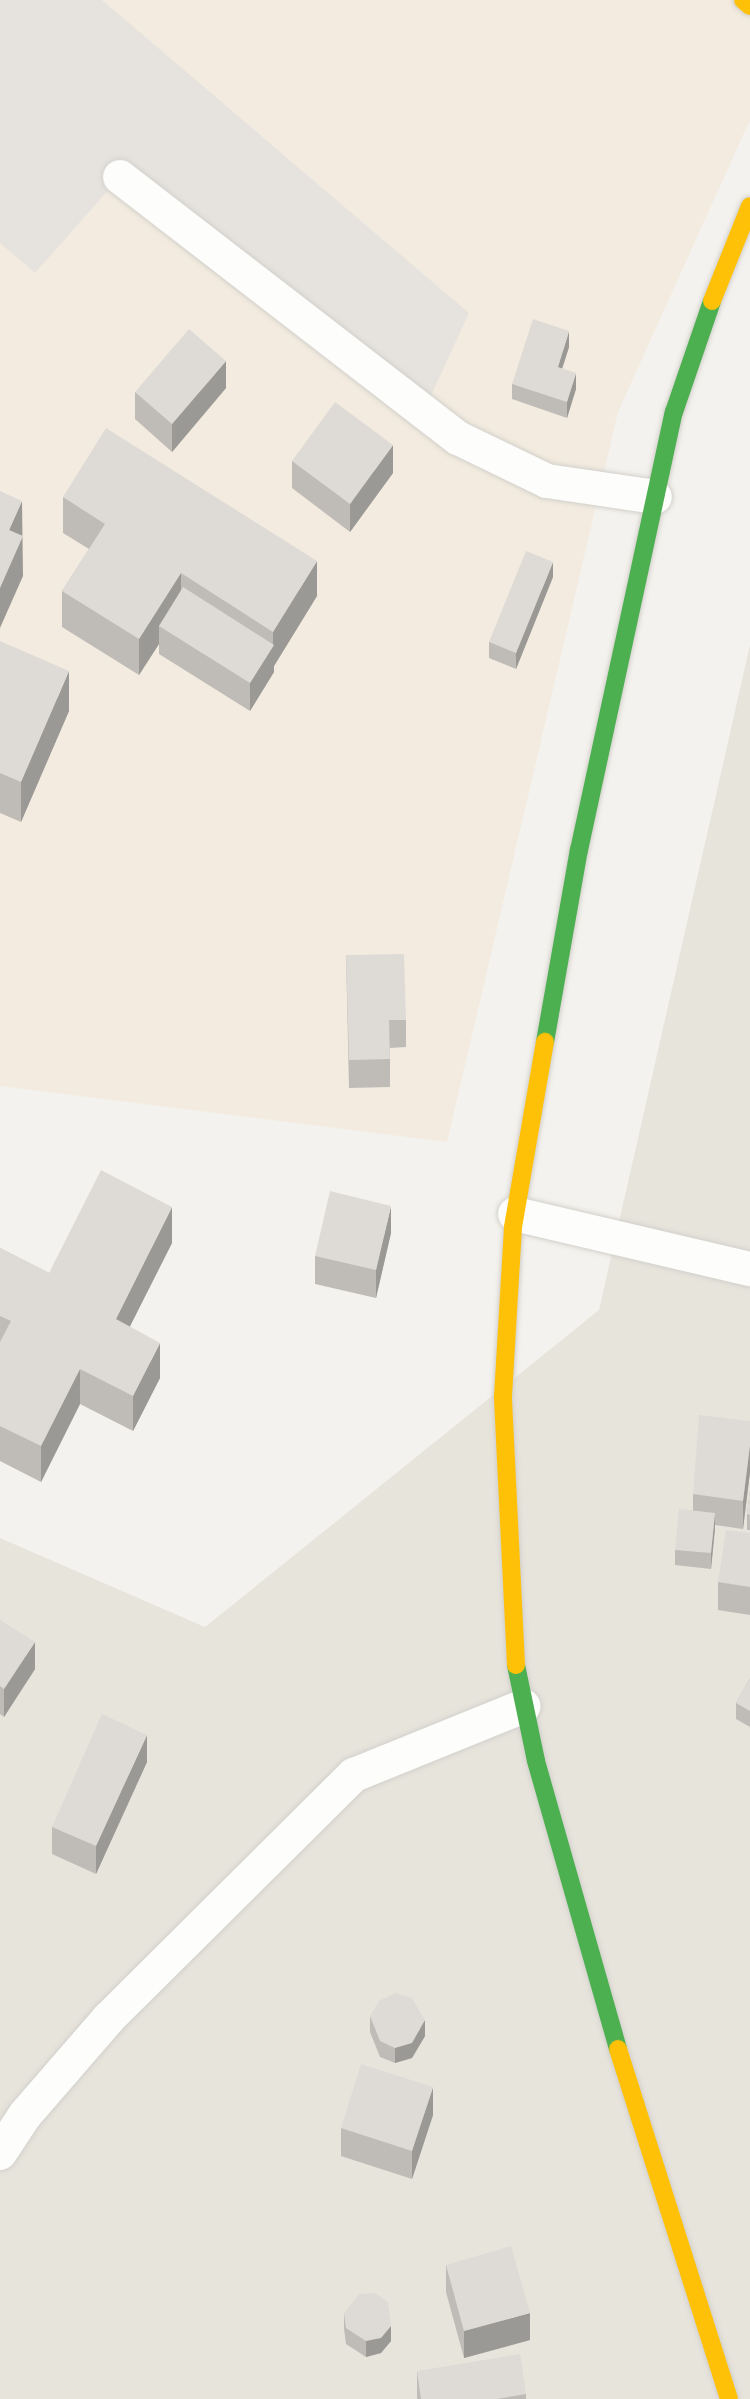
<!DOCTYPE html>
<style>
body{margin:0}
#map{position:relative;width:750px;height:2399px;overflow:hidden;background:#f4f2ee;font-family:"Alegreya Sans",sans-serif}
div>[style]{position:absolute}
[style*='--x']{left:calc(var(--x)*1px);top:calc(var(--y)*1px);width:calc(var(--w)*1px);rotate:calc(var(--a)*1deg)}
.residential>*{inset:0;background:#e7e4dc}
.commercial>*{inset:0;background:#f3ebdf}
.parking>*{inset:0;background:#e6e3df}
.roads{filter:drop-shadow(0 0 2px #d2d0cb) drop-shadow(0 0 2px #d2d0cb)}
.lane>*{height:34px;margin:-17px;padding:0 17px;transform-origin:17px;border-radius:17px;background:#fdfdfc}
.fast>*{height:18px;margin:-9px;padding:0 9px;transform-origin:9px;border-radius:9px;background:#4caf50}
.slow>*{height:18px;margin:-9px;padding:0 9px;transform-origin:9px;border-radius:9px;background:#ffc107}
.wall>*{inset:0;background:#bfbcb8}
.shaded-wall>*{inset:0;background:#9b9996}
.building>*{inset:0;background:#dedbd6}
span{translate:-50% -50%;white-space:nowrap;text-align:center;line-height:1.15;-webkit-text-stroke:6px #fff;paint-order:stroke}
</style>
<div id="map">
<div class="residential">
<i style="clip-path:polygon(750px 645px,750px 2399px,0 2399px,0 1538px,205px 1627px,599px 1310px)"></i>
</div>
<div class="commercial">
<i style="clip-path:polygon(0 0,750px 0,750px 120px,618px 412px,447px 1142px,0 1086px)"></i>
</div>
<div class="parking">
<i style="clip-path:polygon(0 0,102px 0,469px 313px,424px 411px,120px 177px,35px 273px,0 243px)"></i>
</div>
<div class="roads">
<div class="lane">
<i style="--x:120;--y:177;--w:427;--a:37.7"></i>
<i style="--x:458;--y:438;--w:99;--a:25.8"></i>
<i style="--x:547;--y:481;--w:109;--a:8.4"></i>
<i style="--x:515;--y:1214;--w:241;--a:13.2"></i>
<i style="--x:0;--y:2153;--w:45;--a:-56.7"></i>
<i style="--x:25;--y:2115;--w:128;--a:-49.1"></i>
<i style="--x:109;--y:2018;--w:345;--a:-44.8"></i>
<i style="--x:354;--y:1775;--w:183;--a:-22.1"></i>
</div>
<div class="fast">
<i style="--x:545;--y:1042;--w:195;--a:-80"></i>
<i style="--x:579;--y:850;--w:448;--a:-77.8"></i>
<i style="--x:674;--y:412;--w:117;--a:-71.1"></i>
<i style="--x:516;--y:1665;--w:98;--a:78.2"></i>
<i style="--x:536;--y:1761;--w:299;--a:74.1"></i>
</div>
<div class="slow">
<i style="--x:743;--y:0;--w:9;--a:41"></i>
<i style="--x:712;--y:301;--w:102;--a:-68.2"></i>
<i style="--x:516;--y:1665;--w:269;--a:-92.8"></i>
<i style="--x:503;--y:1396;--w:169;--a:-86.6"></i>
<i style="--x:513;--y:1227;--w:188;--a:-80.2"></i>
<i style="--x:618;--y:2049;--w:367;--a:72.4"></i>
</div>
</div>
<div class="wall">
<i style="clip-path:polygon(569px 347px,562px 368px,576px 389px,567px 418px,512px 399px,512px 384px)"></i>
<i style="clip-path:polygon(226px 388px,172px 452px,135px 419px,135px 392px)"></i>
<i style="clip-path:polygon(292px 461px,393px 473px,350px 532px,292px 488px)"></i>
<i style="clip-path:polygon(63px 497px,317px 596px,274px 666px,274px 672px,250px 711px,159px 654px,159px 644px,139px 675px,62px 627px,62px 591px,89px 549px,63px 533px)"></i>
<i style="clip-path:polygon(553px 577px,516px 669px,489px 658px,489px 642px)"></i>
<i style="clip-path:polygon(0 641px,69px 711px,21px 822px,0 813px)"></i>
<i style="clip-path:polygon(346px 955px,406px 1020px,406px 1047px,390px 1048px,390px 1087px,349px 1088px)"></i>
<i style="clip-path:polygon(391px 1233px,376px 1298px,315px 1284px,315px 1256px)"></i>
<i style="clip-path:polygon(172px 1243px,130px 1326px,160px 1378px,133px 1431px,80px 1404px,41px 1482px,0 1461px,0 1248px,49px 1273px)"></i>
<i style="clip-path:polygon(750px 1421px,750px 1472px,743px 1529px,715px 1525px,711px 1569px,675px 1565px,675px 1550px,693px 1510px,693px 1494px)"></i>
<i style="clip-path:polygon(750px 1490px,750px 1530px,747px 1530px,747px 1514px)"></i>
<i style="clip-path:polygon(750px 1533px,750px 1615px,718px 1610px,718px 1582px)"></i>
<i style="clip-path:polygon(0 1620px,35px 1669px,4px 1717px,0 1714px)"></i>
<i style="clip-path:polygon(750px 1678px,750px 1727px,736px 1719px,736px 1703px)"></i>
<i style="clip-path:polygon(147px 1762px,96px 1874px,52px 1854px,52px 1827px)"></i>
<i style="clip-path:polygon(370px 2016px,425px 2036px,412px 2058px,395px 2063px,380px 2057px,370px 2032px)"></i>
<i style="clip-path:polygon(433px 2115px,412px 2179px,341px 2156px,341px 2128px)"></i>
<i style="clip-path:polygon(446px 2265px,530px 2340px,464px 2358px,446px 2292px)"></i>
<i style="clip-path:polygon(344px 2313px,391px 2341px,381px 2353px,366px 2357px,346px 2344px,344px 2329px)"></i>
<i style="clip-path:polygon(417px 2371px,526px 2394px,526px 2399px,417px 2399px)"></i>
</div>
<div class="shaded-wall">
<i style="clip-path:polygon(569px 331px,569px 347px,558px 382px,558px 367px)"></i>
<i style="clip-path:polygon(226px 361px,226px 388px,172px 452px,172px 424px)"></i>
<i style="clip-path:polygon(576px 373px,576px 389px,567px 418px,567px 402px)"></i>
<i style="clip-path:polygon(393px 445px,393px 473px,350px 532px,350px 504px)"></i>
<i style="clip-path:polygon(22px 501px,23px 576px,0 628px,0 588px,9px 530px)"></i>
<i style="clip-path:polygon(317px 561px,317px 596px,274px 666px,274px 672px,250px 711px,250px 683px,273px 646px,273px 632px)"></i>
<i style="clip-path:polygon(553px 562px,553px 577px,516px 669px,516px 653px)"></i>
<i style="clip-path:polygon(181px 573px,181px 609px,159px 626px,159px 644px,139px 675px,139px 639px)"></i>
<i style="clip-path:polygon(69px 671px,69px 711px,21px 822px,21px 782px)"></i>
<i style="clip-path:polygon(391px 1206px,391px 1233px,376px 1298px,376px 1270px)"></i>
<i style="clip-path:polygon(172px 1207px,172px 1243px,116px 1354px,116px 1319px)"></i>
<i style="clip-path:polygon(160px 1343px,160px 1378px,133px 1431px,133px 1396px)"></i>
<i style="clip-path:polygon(80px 1369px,80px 1404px,41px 1482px,41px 1446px)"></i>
<i style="clip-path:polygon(750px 1445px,750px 1472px,743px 1529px,743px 1501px)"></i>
<i style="clip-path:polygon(715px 1513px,715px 1529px,711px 1569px,711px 1553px)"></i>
<i style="clip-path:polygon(35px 1642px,35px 1669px,4px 1717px,4px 1689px)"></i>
<i style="clip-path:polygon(147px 1735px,147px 1762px,96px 1874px,96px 1846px)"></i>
<i style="clip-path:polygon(425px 2020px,425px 2036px,412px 2058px,395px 2063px,395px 2048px)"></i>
<i style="clip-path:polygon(433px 2087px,433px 2115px,412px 2179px,412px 2151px)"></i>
<i style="clip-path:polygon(530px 2313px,530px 2340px,464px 2358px,464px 2331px)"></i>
<i style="clip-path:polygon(391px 2326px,391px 2341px,381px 2353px,366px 2357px,366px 2341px)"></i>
</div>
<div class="building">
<i style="clip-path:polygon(533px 319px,569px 331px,558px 367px,576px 373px,567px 402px,512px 384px)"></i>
<i style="clip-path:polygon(189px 329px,226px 361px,172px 424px,135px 392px)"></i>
<i style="clip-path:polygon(335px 402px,393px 445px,350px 504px,292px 461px)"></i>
<i style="clip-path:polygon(106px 428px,317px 561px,273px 632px,181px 573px,139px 639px,62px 591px,105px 524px,63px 497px)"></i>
<i style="clip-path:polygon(0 491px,22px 501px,9px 530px,23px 536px,0 588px)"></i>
<i style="clip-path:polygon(526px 551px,553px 562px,516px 653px,489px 642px)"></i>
<i style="clip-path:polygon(183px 587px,274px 645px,250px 683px,159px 626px)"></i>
<i style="clip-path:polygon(0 641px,69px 671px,21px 782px,0 773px)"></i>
<i style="clip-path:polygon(404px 954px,406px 1020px,389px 1020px,390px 1059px,349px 1060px,346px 955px)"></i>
<i style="clip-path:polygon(101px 1170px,172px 1207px,116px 1319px,160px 1343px,133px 1396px,80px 1369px,41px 1446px,0 1426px,0 1342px,11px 1321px,0 1316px,0 1248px,49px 1273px)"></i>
<i style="clip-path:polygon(330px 1191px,391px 1206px,376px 1270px,315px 1256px)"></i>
<i style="clip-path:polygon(699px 1415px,750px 1421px,750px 1445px,743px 1501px,693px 1494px)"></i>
<i style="clip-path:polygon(750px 1490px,750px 1515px,747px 1514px)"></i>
<i style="clip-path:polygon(679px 1509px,715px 1513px,711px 1553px,675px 1550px)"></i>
<i style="clip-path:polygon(726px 1530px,750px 1533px,750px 1587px,718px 1582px)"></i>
<i style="clip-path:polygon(0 1620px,35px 1642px,4px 1689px,0 1686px)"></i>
<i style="clip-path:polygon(750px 1678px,750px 1711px,736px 1703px)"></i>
<i style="clip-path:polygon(102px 1714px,147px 1735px,96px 1846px,52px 1827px)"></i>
<i style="clip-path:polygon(395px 1993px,412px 1998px,425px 2020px,412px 2043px,395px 2048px,380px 2041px,370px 2016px,379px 2001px)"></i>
<i style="clip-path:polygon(361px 2064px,433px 2087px,412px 2151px,341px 2128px)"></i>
<i style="clip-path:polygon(511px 2246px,530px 2313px,464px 2331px,446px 2265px)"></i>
<i style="clip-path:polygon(375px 2293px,388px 2302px,391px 2326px,381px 2338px,366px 2341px,346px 2328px,344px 2313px,359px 2294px)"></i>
<i style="clip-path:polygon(520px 2354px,526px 2394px,497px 2399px,421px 2399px,417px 2371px)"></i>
</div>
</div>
